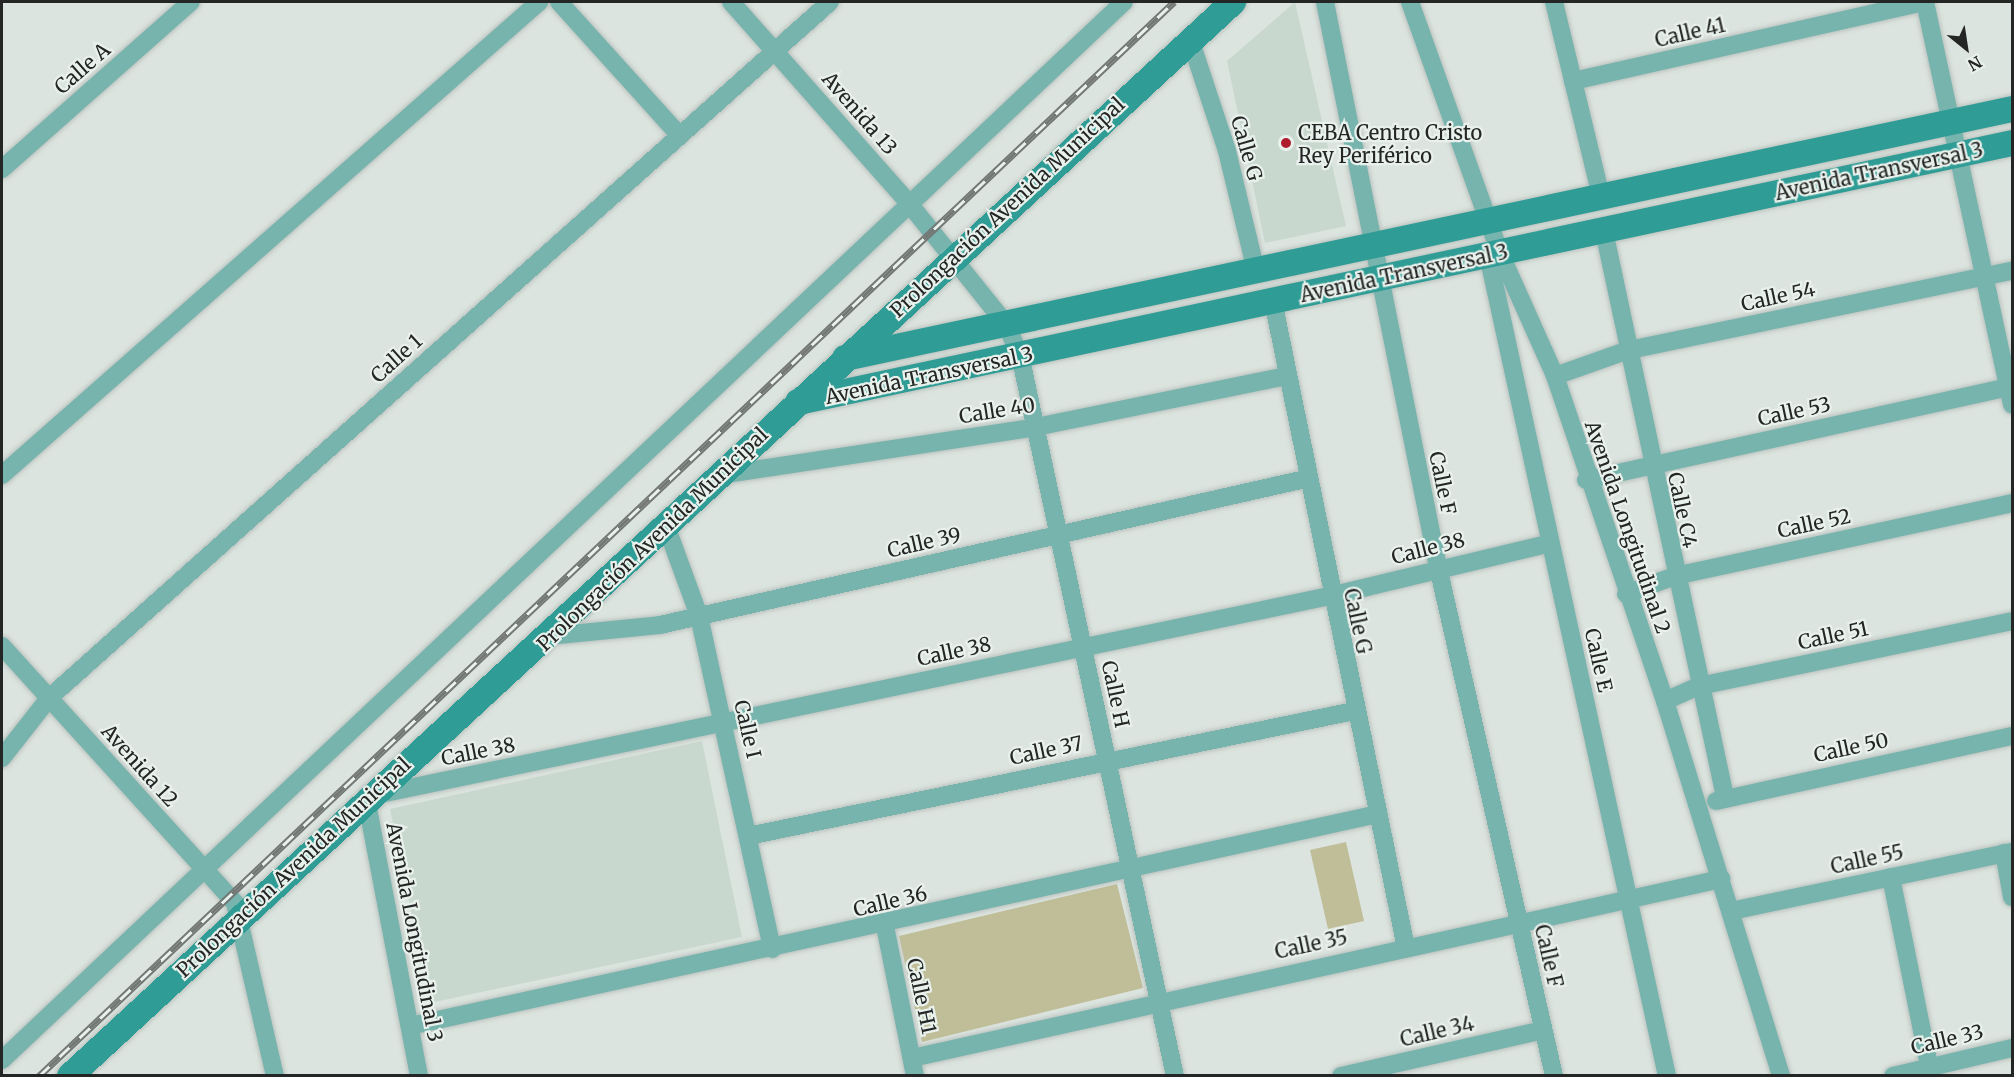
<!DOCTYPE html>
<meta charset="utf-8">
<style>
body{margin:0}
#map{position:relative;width:2014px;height:1077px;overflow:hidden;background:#dce4df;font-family:Merriweather,serif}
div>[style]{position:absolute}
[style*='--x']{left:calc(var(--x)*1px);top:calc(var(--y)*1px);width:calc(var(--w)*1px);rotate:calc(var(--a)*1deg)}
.built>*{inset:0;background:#c9d8cf}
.green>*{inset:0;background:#c0be98}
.roads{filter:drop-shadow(0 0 2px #bbc2be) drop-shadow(0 0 2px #bbc2be)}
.street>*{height:18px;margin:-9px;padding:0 9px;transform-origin:9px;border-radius:9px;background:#77b4ae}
.secondary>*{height:26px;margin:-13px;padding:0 13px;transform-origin:13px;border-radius:13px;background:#2f9c95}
.rail>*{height:7px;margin-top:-3.5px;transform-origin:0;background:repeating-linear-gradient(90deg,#e9f1ec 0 14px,#737875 0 28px);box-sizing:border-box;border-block:2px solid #737875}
.dots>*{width:16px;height:16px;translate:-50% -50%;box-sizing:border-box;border:3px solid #e9f1ec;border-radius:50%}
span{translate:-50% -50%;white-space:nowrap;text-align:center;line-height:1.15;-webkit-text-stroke:4.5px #e9f1ec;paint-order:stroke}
.street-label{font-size:20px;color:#232625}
.poi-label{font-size:20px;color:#232625}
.left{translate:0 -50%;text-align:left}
.frame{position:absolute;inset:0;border:3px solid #232625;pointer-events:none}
.north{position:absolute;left:1936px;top:18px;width:60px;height:60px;-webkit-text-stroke:4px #e9f1ec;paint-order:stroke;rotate:150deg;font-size:16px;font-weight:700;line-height:24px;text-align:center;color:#232625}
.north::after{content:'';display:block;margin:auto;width:21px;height:27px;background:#232625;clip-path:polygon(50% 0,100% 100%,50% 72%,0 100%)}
</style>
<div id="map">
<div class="built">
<i style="clip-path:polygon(1295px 2px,1346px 226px,1265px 243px,1227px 61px)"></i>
<i style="clip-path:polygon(702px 741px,742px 937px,430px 1003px,390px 809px)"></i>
</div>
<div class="green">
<i style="clip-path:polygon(1346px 842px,1364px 921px,1328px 929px,1310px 850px)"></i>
<i style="clip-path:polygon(1117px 884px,1143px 988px,922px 1042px,899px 936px)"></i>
</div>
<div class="roads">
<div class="street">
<i style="--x:559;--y:2;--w:179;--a:47.9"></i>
<i style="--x:731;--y:2;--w:266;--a:48.5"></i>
<i style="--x:907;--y:201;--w:158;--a:51.2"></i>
<i style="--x:1006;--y:324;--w:34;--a:66"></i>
<i style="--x:1020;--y:355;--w:737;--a:77.87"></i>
<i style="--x:1325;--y:2;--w:576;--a:78.69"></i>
<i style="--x:1438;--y:567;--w:522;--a:77.16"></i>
<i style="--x:1410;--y:2;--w:267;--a:70.3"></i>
<i style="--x:1500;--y:253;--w:135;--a:65.9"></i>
<i style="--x:1555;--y:376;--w:343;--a:71.3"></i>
<i style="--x:1665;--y:701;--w:393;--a:72.8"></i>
<i style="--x:1554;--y:2;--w:201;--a:76.4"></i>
<i style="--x:1925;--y:2;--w:412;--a:77.8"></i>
<i style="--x:1190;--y:39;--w:118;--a:71.7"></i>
<i style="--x:1227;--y:151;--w:123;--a:76.4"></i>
<i style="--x:1573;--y:81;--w:359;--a:-12.7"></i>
<i style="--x:2;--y:169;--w:252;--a:-41.5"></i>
<i style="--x:1604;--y:231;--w:579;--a:77.93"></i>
<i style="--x:1488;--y:255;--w:840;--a:77.7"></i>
<i style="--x:1273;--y:301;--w:661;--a:78.38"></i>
<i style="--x:1555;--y:376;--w:78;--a:-19.4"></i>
<i style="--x:1629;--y:350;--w:391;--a:-11.7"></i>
<i style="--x:2;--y:475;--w:716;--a:-41.37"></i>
<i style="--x:720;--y:475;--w:320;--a:-8.6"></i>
<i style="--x:1036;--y:427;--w:255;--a:-11.5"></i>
<i style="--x:1586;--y:480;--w:436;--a:-12.4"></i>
<i style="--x:665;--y:523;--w:99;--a:69.9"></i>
<i style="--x:699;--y:616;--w:341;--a:77.6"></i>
<i style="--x:1626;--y:594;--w:52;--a:-20.2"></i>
<i style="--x:1675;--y:576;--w:345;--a:-12.2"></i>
<i style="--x:550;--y:636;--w:111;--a:-5.7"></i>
<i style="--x:660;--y:625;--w:661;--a:-12.75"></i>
<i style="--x:2;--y:646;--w:347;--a:47.8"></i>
<i style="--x:235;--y:903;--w:178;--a:77"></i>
<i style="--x:1665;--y:701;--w:37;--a:-24"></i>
<i style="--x:1699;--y:686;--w:320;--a:-11.7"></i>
<i style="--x:2;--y:758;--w:76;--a:-51.9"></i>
<i style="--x:49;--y:698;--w:1046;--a:-41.71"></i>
<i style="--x:1716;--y:801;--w:303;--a:-12.4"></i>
<i style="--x:748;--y:836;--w:619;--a:-11.65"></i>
<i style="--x:2004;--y:853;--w:45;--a:79.7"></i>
<i style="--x:1891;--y:877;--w:203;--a:78.6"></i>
<i style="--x:1731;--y:911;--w:287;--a:-11.9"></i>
<i style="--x:885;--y:926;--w:153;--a:78.7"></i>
<i style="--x:410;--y:1026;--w:991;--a:-12.35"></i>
<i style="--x:912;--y:1058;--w:829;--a:-12.48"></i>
<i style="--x:2;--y:1060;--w:1542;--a:-43.32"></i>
<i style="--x:419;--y:1076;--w:284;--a:-100.8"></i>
<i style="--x:366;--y:797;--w:985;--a:-11.78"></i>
<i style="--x:1330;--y:596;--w:226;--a:-13.5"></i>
<i style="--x:1341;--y:1076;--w:207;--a:-12.8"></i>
<i style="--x:1893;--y:1076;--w:122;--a:-13.2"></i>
</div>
<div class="secondary">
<i style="--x:845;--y:358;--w:1193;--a:-12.04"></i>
<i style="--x:798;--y:402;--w:1241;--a:-12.04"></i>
<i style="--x:70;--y:1076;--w:1583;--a:-42.72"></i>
</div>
</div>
<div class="rail">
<i style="--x:39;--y:1076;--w:1563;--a:-43.42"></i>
</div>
<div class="dots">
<i style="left:1286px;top:143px;background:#af1c2e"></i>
</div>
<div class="street-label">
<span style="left:1690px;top:32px;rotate:-13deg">Calle 41</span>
<span style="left:82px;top:68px;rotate:-41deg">Calle A</span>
<span style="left:860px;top:113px;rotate:49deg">Avenida 13</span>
<span style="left:1247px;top:148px;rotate:74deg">Calle G</span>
<span style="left:1879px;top:171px;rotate:-12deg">Avenida Transversal 3</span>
<span style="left:1007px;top:207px;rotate:-43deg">Prolongación Avenida Municipal</span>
<span style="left:1404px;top:273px;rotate:-12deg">Avenida Transversal 3</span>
<span style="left:1778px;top:296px;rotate:-12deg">Calle 54</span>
<span style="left:396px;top:358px;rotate:-42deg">Calle 1</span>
<span style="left:929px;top:375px;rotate:-12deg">Avenida Transversal 3</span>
<span style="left:997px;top:410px;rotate:-9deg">Calle 40</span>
<span style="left:1794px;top:411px;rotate:-12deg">Calle 53</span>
<span style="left:1443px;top:483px;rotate:78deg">Calle F</span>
<span style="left:1683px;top:510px;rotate:78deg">Calle C4</span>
<span style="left:1814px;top:523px;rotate:-12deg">Calle 52</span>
<span style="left:1628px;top:527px;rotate:71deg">Avenida Longitudinal 2</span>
<span style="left:652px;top:539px;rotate:-44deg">Prolongación Avenida Municipal</span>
<span style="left:924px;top:542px;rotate:-13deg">Calle 39</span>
<span style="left:1428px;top:548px;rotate:-14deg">Calle 38</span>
<span style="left:1358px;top:621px;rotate:78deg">Calle G</span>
<span style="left:1833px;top:635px;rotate:-12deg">Calle 51</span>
<span style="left:954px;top:651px;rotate:-12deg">Calle 38</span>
<span style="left:1599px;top:660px;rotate:77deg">Calle E</span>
<span style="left:1116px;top:694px;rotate:78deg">Calle H</span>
<span style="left:748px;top:729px;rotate:77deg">Calle I</span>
<span style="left:1851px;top:747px;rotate:-12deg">Calle 50</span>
<span style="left:1046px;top:750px;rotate:-12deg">Calle 37</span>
<span style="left:478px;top:751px;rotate:-11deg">Calle 38</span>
<span style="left:140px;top:765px;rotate:48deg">Avenida 12</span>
<span style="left:1867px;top:859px;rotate:-12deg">Calle 55</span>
<span style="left:293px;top:867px;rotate:-43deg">Prolongación Avenida Municipal</span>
<span style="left:890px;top:901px;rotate:-13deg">Calle 36</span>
<span style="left:415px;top:932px;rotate:79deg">Avenida Longitudinal 3</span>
<span style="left:1311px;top:944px;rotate:-12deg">Calle 35</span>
<span style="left:1549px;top:956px;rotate:77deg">Calle F</span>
<span style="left:922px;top:996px;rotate:78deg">Calle H1</span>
<span style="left:1437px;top:1031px;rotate:-13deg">Calle 34</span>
<span style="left:1947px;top:1039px;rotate:-13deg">Calle 33</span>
</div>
<div class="poi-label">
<span class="left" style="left:1298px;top:144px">CEBA Centro Cristo<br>Rey Periférico</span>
</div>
<div class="frame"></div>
<div class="north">N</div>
</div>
